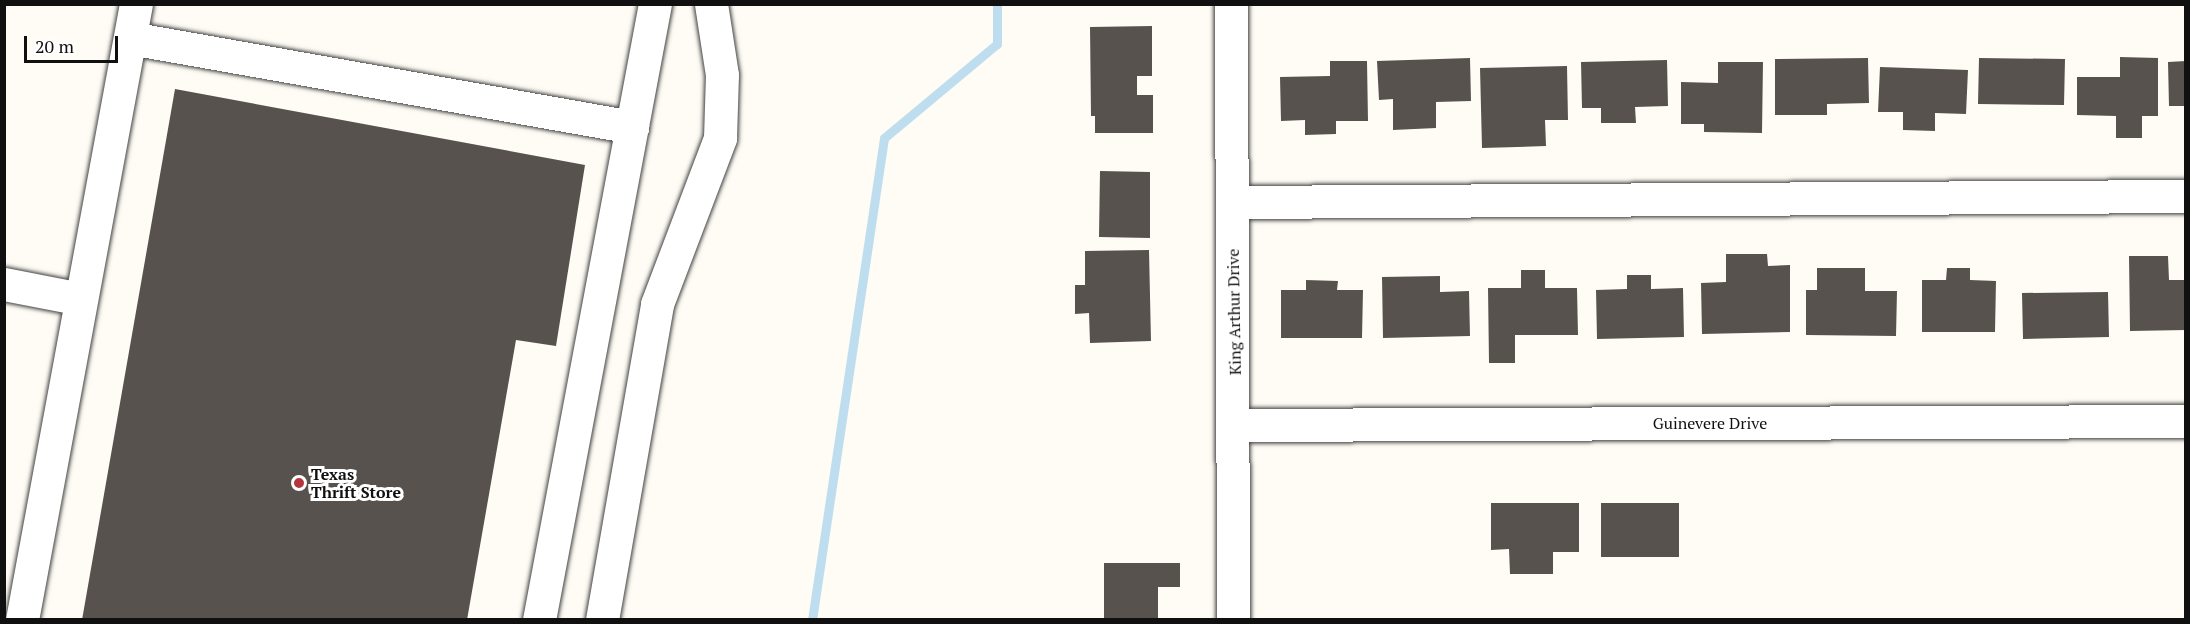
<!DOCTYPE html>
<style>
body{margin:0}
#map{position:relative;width:2190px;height:624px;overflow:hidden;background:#fefcf5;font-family:"PT Serif",serif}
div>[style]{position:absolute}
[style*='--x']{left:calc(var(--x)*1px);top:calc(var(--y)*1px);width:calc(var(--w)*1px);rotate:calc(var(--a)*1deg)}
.stream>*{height:9px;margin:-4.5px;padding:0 4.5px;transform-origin:4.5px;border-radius:4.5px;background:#bedef0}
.building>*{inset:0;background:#58524e}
.roads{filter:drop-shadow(0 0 2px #434343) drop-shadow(0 0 2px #434343)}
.minor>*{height:33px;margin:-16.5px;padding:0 16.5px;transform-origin:16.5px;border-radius:16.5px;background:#fff}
.dots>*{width:16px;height:16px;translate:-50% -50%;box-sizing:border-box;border:3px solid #fff;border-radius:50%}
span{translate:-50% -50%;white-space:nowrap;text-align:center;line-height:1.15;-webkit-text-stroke:6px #fff;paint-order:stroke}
.street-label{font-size:16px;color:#101010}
.poi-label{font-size:16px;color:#101010;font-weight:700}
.left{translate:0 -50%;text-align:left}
.frame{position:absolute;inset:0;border:6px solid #101010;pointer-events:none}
.scale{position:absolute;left:24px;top:36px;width:94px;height:27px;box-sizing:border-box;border:3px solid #101010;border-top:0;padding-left:8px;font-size:18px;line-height:21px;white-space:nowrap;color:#101010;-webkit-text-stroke:4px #fff;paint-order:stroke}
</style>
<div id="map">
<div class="stream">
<i style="--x:812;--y:620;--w:487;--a:-81.5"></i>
<i style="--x:884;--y:138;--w:147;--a:-39.8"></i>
<i style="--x:997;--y:44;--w:40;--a:-90"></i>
</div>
<div class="building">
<i style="clip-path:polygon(1152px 26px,1152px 76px,1137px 76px,1137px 95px,1153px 95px,1153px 133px,1095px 133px,1095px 116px,1091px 116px,1090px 27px)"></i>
<i style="clip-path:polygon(2120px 57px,2158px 58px,2158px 116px,2142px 116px,2142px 138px,2116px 138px,2116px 116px,2077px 115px,2077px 77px,2120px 77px)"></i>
<i style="clip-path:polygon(1470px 58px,1471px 101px,1436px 102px,1436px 128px,1393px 130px,1393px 99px,1379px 100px,1377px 61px)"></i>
<i style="clip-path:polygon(1868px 58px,1869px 103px,1827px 104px,1827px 115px,1775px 115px,1775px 59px)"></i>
<i style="clip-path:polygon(1979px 58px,2065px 59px,2064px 105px,1978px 104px)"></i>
<i style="clip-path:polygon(1667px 60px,1668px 106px,1635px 107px,1636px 123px,1601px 123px,1601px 108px,1582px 108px,1581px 62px)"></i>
<i style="clip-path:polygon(1330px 61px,1367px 61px,1368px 121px,1336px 121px,1336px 134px,1305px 135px,1305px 120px,1281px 121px,1280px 77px,1330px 76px)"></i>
<i style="clip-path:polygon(2186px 61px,2186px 106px,2169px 106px,2168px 62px)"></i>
<i style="clip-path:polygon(1718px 62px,1763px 62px,1762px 133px,1704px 132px,1704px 124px,1681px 124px,1681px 82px,1718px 83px)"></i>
<i style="clip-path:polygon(1567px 66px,1568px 120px,1545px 120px,1546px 146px,1482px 148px,1480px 68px)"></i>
<i style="clip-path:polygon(1880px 67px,1968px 70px,1966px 114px,1935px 113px,1935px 131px,1903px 130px,1903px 112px,1878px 112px)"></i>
<i style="clip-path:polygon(175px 89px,585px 165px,556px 346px,516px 340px,467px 620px,82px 620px)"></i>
<i style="clip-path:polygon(1100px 171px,1150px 172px,1150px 238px,1099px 237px)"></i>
<i style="clip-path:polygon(1149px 250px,1151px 341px,1090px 343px,1089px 313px,1075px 314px,1075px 285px,1085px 285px,1085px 251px)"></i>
<i style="clip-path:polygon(1726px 254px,1767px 254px,1768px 266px,1790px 265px,1790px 332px,1702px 334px,1701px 283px,1726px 282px)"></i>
<i style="clip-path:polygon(2129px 256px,2168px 256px,2169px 280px,2186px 280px,2186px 330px,2130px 331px)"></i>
<i style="clip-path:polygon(1817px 268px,1865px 268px,1865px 291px,1897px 291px,1896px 336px,1806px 335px,1806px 290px,1817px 290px)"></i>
<i style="clip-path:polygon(1947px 268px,1970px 268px,1970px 280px,1996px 281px,1995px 332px,1922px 332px,1922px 280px,1946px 280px)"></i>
<i style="clip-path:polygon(1521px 270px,1545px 270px,1545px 288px,1577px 288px,1578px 335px,1515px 335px,1515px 363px,1489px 363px,1488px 288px,1521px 288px)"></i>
<i style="clip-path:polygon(1627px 275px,1651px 275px,1651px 289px,1683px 288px,1684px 337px,1597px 339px,1596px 290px,1627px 289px)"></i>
<i style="clip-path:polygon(1440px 276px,1440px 292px,1469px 291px,1470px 336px,1383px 338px,1382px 277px)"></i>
<i style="clip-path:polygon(1306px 280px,1338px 281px,1337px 290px,1363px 290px,1362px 338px,1281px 338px,1281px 290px,1306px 290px)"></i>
<i style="clip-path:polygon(2108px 292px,2109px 337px,2023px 339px,2022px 293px)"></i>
<i style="clip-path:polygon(1491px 503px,1579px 503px,1579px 552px,1553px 552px,1553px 574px,1510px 574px,1509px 549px,1491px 550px)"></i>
<i style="clip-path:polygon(1601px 503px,1679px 503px,1679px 557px,1601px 557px)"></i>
<i style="clip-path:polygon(1104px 563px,1180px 563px,1180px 587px,1158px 587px,1158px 620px,1104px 620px)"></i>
</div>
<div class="roads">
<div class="minor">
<i style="--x:1231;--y:4;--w:616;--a:89.81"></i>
<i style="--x:130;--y:38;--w:510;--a:10.05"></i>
<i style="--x:1233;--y:202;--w:953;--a:-0.36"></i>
<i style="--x:4;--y:284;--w:78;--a:11"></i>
<i style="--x:1235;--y:425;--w:951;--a:-0.24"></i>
<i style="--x:22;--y:620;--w:626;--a:-79.52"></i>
<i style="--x:539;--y:620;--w:627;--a:-79.34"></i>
<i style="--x:602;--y:620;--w:321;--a:-80.1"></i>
<i style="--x:657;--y:304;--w:178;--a:-69.2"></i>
<i style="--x:720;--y:138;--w:63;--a:-88.2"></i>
<i style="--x:722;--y:75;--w:72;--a:-98.8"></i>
</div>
</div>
<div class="dots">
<i style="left:299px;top:483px;background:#b3363c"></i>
</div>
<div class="street-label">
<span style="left:1234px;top:312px;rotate:-91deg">King Arthur Drive</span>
<span style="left:1710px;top:423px">Guinevere Drive</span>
</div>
<div class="poi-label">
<span class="left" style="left:311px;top:483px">Texas<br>Thrift Store</span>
</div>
<div class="frame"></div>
<div class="scale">20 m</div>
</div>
